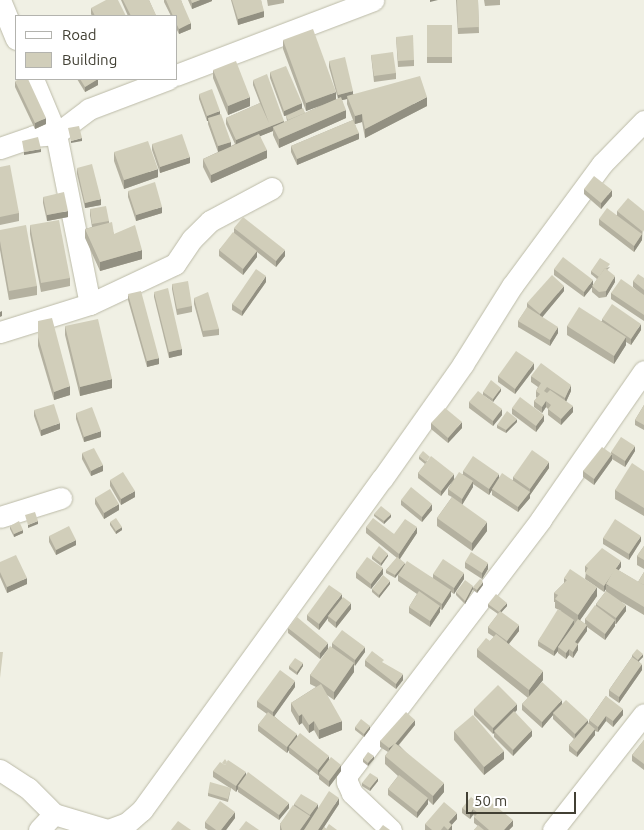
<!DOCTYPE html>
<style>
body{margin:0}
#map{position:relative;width:644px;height:830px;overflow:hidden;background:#f0f0e4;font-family:Ubuntu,sans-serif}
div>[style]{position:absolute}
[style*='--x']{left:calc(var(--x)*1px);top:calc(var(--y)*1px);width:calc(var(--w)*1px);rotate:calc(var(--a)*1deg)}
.roads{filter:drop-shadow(0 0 1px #bbbaa7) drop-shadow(0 0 1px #bbbaa7)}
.minor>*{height:21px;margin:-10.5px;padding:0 10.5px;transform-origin:10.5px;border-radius:10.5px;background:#fff}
.wall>*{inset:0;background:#b4b1a0}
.shaded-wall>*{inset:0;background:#929082}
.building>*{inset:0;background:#d1ceba}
span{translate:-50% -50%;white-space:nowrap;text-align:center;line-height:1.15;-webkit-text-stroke:4px #fff;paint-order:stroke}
.legend{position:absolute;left:15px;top:15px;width:162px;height:65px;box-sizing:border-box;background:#fff;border:1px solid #b3b3ae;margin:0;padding:6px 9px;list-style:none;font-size:15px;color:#424034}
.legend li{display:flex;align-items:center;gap:10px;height:25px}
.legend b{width:25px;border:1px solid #b3b3ae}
.scale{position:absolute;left:466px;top:792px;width:110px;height:22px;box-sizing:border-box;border:2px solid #424034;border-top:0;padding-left:6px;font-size:15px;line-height:18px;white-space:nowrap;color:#424034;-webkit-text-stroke:4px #fff;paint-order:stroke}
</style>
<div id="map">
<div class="roads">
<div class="minor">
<i style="--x:0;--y:0;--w:42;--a:67.7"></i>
<i style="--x:176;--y:75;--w:211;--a:-20.8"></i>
<i style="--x:33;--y:79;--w:60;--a:67.3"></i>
<i style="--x:56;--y:134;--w:173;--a:78.7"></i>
<i style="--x:0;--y:148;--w:36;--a:-19"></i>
<i style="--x:34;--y:136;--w:22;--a:-5"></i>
<i style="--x:56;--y:134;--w:41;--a:-37.1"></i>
<i style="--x:89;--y:109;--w:85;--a:-20.8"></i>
<i style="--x:0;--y:332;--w:94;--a:-17.3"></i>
<i style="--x:90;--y:304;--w:94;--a:-25.2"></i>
<i style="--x:175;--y:264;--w:30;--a:-56"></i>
<i style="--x:192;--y:239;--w:25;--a:-45"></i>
<i style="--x:210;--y:221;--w:70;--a:-28"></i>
<i style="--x:0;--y:517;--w:64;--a:-17.3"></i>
<i style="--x:0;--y:770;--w:33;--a:33"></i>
<i style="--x:28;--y:788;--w:37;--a:45"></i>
<i style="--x:39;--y:830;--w:22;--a:-47"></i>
<i style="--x:54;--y:814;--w:55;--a:16.8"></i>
<i style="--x:108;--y:830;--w:20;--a:-20"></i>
<i style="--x:127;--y:823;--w:20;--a:-41"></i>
<i style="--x:142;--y:810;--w:409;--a:-54.1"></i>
<i style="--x:382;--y:479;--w:141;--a:-54.8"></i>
<i style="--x:463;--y:364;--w:92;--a:-57.9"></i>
<i style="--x:512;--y:286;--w:152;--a:-53.6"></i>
<i style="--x:602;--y:164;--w:60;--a:-45.7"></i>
<i style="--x:391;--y:830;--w:54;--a:-136.5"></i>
<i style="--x:352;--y:793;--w:12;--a:-114"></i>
<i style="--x:347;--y:782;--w:7;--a:-90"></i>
<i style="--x:347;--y:775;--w:321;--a:-52.8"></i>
<i style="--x:541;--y:519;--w:180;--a:-55.2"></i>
<i style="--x:553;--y:830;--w:147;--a:-51.9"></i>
</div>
</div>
<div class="wall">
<i style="clip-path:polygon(121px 0,149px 0,156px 16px,128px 16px)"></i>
<i style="clip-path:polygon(164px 0,181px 0,191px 29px,179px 34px,176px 28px,176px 16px,171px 16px,164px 2px)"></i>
<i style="clip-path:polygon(188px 0,212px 0,212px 1px,192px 9px)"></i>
<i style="clip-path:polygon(231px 0,261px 0,264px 17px,238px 25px)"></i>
<i style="clip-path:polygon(267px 0,284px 0,284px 3px,268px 6px)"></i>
<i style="clip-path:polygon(456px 0,478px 0,479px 33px,458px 34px)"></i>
<i style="clip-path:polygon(484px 0,500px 0,500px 5px,485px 6px)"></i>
<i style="clip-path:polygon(91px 8px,126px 16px,92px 16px,91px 14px)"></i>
<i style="clip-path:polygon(427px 25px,452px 25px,452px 63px,427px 63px)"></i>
<i style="clip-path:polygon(396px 37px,414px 60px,414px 66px,398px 67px)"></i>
<i style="clip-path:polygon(283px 40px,336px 99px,338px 99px,329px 67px,329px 61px,353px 94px,427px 106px,365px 138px,362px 122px,355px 124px,359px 139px,297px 165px,291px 152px,291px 146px,353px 120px,347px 104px,347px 99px,342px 100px,346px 118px,279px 148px,273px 135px,273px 131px,260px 136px,267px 158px,211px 183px,203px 167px,203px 159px,218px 152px,208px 124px,208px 121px,207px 121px,199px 99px,199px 94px,220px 114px,231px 146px,235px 144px,226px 124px,226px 118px,260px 103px,253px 85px,253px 80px,284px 122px,287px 121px,286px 116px,284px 116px,270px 78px,270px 72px,302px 108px,305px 113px,322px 105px,306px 111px,283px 49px)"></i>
<i style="clip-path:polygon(371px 55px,396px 73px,396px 79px,374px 82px)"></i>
<i style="clip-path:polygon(213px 70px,250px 106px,228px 115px,213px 78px)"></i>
<i style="clip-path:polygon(77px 79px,98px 79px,98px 85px,85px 92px)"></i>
<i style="clip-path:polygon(15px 81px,46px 124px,35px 129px,15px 87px)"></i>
<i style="clip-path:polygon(152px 144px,190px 163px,160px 173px,152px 150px)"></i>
<i style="clip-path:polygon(114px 152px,158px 177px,124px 189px,114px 161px)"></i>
<i style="clip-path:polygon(0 167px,19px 213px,19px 221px,0 225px)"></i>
<i style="clip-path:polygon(77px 168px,101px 205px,85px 208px,77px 174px)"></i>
<i style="clip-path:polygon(584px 189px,612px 196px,601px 209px,584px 194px)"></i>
<i style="clip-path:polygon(128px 191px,162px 213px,136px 221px,128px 197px)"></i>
<i style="clip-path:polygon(43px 197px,68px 217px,47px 221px,43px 203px)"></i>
<i style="clip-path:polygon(90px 209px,109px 221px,109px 223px,114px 234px,142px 259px,100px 271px,85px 238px,85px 229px,92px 227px,90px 215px)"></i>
<i style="clip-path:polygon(617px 211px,644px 211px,642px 240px,634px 252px,599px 225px,599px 219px,617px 215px)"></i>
<i style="clip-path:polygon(30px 225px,70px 278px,70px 286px,41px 292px,30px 234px)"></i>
<i style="clip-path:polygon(234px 228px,285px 256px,276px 267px,257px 252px,257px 257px,243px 275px,219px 256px,219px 250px,234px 233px)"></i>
<i style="clip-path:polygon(0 230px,37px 286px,37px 295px,9px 300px,0 250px)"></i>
<i style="clip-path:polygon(610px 267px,607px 270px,615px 282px,606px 297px,599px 298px,592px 292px,592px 287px,584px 297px,554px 275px,554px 269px,593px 286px,597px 279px,591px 274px,591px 271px)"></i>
<i style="clip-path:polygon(644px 278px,644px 321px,611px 299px,611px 293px,640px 293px,633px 287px,633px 281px)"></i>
<i style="clip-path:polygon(266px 282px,242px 316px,232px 310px,232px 304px)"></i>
<i style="clip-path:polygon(172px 284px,192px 306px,192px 312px,177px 315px,172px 289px)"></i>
<i style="clip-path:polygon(564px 291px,542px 317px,558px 333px,550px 346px,518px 327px,518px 321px,527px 308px,527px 303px)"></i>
<i style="clip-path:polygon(154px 292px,182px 355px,169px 358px,154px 297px)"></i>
<i style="clip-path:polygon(128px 294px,159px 364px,147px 367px,128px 300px)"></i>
<i style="clip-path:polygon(194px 298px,219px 329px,219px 335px,203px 337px,194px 304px)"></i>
<i style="clip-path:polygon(602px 319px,641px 330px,631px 345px,626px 342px,626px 345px,614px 364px,567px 335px,567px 326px,602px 321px)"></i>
<i style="clip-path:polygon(38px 321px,70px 395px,54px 400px,38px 346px)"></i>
<i style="clip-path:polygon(65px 326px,112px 388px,80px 396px,65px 335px)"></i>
<i style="clip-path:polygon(534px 369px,515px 394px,498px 382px,498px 376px)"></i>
<i style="clip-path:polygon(531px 376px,571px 391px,566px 402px,573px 412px,561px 425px,548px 415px,548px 409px,546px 407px,542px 413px,534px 407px,534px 401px,537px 398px,536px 397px,536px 391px,538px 387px,531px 382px)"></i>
<i style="clip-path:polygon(501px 391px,493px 402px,483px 395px,502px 415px,493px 426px,469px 408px,469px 402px,483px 395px,483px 392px)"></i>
<i style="clip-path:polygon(644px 405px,644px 430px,635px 425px,635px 420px)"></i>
<i style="clip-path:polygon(512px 408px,544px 421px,536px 432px,512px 414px)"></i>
<i style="clip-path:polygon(34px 410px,60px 429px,41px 436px,34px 416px)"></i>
<i style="clip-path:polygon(76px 413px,101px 437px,84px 442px,76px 419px)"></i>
<i style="clip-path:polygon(517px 422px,506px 433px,497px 428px,497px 425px)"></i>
<i style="clip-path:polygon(431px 423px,462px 428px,448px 443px,431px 429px)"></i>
<i style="clip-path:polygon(635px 451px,625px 467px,612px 459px,612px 460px,594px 485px,583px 477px,583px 471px,611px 454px,611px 452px)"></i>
<i style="clip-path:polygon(82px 453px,103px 471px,91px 476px,82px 459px)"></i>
<i style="clip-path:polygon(419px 456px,454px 479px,463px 474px,463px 471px,513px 480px,513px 477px,549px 468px,530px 495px,530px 498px,518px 512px,492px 495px,492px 490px,489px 495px,473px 484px,473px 487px,462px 505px,487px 531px,472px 551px,437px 526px,437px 518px,452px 497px,448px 495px,448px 489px,452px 482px,441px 496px,418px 478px,418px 473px,425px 464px,419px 459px)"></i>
<i style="clip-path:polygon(644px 471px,644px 516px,615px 499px,615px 490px)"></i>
<i style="clip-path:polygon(110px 480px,135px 497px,121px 505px,110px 486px)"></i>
<i style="clip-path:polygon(95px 498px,119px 510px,104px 519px,95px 504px)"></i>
<i style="clip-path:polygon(401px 500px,432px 510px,422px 522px,401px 505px)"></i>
<i style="clip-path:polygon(374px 514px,391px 517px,384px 524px,374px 516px)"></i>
<i style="clip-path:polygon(110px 522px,122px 530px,116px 534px,110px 525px)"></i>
<i style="clip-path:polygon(10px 526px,23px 533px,14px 537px,10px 529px)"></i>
<i style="clip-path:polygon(366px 527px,394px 534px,417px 533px,400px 559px,405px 565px,433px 578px,433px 574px,464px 579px,454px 594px,451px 592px,451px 596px,442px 610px,440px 609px,440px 612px,430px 627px,409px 613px,409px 607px,417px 594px,398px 581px,398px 575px,400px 572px,395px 578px,386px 573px,386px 570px,397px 558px,366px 533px)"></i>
<i style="clip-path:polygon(49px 536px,76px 545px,56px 555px,49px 542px)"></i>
<i style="clip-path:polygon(603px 538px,641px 541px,629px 560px,603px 544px)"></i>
<i style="clip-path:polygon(644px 546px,644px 569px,637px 565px,637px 556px)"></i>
<i style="clip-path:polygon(372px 556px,388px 556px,381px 566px,372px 559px)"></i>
<i style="clip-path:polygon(0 562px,27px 584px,7px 593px,0 577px)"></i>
<i style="clip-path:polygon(465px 562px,488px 569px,482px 579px,465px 568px)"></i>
<i style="clip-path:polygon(585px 566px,621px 567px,618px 570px,638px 582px,644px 572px,644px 615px,622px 602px,626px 611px,616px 624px,615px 624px,615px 626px,605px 640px,587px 627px,587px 631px,578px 644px,578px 650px,573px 658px,569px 655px,566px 659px,558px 653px,558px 651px,554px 656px,538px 646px,538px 641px,561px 611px,555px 608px,555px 602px,554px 602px,554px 593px,564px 583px,564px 578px,597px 596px,580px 620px,585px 624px,585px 619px,596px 607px,596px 604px,606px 591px,606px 589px,604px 592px,585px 579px,586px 572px,585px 572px)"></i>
<i style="clip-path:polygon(356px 572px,383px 574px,371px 589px,356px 578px)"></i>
<i style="clip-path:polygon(390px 584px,379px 598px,372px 592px,372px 589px)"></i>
<i style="clip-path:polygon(483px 585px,477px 593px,473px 590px,473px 589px,465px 604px,456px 595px,456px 592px)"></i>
<i style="clip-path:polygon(342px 598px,351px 609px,336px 628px,328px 621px,328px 618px,319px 630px,307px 620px,307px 615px)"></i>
<i style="clip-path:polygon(488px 604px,507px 606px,501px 612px,519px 631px,509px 644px,543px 680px,533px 692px,562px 704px,589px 723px,589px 720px,606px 696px,623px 715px,613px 727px,606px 721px,598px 732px,595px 731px,595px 735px,577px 757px,569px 751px,569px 745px,574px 739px,553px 719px,553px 715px,542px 728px,522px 710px,522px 704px,528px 698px,477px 657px,477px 649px,490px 641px,494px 637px,488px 633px,488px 627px,498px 614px,488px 607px)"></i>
<i style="clip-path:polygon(288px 628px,328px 649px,320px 659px,288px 633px)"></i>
<i style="clip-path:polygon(332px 643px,365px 652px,354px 666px,354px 672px,334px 700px,327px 695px,342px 730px,319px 739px,314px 730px,309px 733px,302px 723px,299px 725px,291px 711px,291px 703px,316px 687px,310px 684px,310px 675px,332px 647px)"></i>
<i style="clip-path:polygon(632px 655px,643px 657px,639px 661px,642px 670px,619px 703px,609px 696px,609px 690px,632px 657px)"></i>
<i style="clip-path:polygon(365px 660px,403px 680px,396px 689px,365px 666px)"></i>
<i style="clip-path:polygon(289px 666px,303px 666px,297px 675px,289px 669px)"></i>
<i style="clip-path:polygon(295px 687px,274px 716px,297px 736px,329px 759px,341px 771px,329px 787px,319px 779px,319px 776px,289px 753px,289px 750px,287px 753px,258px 731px,258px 725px,267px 714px,257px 707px,257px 701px)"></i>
<i style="clip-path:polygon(474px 709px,517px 710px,515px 712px,532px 736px,513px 756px,494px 737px,494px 732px,493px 734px,474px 715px)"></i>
<i style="clip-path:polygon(415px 725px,399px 745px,444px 792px,433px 805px,428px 800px,428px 804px,417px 818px,388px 795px,388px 789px,398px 776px,385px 764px,385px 756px,388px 752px,380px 747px,380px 741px)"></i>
<i style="clip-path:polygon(355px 727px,370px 729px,364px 737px,355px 730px)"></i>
<i style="clip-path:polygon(454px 731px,504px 759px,484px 775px,454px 740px)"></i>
<i style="clip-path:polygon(644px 740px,644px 770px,632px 761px,632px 755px)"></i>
<i style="clip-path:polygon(363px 759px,374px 759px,368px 766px,363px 762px)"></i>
<i style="clip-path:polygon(213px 771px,246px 775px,289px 808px,279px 820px,238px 792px,238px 789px,236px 792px,231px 788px,228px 802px,208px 796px,208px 793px,230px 788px,213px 777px)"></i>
<i style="clip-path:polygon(378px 781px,370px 791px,362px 786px,362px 783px)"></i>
<i style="clip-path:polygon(294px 804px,318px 808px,339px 804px,324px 827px,326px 829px,337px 830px,280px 830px,280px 824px,294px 806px)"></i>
<i style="clip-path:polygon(480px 804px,513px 826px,509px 830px,474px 830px,478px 826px,474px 823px,474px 817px,475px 816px,473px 815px,470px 819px,462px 813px,462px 808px)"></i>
<i style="clip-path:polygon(235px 818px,226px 830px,208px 830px,205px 828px,205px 822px)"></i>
<i style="clip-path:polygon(457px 819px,452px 824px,452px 830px,425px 830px,425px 824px)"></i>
</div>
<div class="shaded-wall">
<i style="clip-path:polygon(200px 0,212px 0,212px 1px,192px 9px,192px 3px)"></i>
<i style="clip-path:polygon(430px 0,438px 0,430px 2px)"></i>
<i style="clip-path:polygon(264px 11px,264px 17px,238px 25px,238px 19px)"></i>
<i style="clip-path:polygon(191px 23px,191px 29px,179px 34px,179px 29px)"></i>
<i style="clip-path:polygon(98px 79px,98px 85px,85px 92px,85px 87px)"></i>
<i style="clip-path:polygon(353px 91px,353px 97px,347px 96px,347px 99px,338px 101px,338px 95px)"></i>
<i style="clip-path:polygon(336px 92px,336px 100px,306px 111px,306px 103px)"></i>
<i style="clip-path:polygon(250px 97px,250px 106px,228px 115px,228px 106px)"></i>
<i style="clip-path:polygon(427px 97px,427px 106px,365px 138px,365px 129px)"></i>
<i style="clip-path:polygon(302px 103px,302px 109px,284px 116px,284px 111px)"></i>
<i style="clip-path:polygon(346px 110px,346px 118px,279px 148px,279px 139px)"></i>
<i style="clip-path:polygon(220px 111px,220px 117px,208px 118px,208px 121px,207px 121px,207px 116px)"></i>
<i style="clip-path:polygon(362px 114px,362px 122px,355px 124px,355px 116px)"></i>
<i style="clip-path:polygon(46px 118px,46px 124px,35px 129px,35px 123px)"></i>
<i style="clip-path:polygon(284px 121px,284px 126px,273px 127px,273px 131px,236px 146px,236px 140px)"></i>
<i style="clip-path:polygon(359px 133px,359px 139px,297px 165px,297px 159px)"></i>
<i style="clip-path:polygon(82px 138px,82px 141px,71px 143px,71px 141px)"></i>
<i style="clip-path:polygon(231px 142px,231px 148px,218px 152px,218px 146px)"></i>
<i style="clip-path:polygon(41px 149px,41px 152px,24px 155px,24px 152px)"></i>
<i style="clip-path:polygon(267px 150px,267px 158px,211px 183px,211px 175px)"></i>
<i style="clip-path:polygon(190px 157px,190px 163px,160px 173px,160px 167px)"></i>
<i style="clip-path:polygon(158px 169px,158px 177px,124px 189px,124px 180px)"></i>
<i style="clip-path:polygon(612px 190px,612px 196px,601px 209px,601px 203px)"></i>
<i style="clip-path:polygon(101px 199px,101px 205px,85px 208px,85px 203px)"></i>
<i style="clip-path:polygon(162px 207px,162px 213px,136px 221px,136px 215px)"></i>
<i style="clip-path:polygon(68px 211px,68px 217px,47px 221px,47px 215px)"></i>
<i style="clip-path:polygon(642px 234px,642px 240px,634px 252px,634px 246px)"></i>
<i style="clip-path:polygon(142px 250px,142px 259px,100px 271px,100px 262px)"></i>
<i style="clip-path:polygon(285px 250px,285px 256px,276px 267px,276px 261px)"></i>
<i style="clip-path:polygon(257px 251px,257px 257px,243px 275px,243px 269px)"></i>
<i style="clip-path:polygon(266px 276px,266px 282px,242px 316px,242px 311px)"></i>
<i style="clip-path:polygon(615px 276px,615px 282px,606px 297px,606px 291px)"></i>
<i style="clip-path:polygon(593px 280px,593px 286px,584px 297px,584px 292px)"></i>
<i style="clip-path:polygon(564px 286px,564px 291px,540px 320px,540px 314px)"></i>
<i style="clip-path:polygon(2px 311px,2px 316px,0 317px,0 312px)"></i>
<i style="clip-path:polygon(641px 324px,641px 330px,631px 345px,631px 339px)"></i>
<i style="clip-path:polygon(558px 327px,558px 333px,550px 346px,550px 340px)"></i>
<i style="clip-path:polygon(626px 337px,626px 345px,614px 364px,614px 356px)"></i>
<i style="clip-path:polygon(182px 349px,182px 355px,169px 358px,169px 352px)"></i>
<i style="clip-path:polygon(159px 358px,159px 364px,147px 367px,147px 361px)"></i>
<i style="clip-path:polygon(534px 363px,534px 369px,515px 394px,515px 389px)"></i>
<i style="clip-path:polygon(112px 379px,112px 388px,80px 396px,80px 387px)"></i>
<i style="clip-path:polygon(571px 385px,571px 391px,565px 404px,565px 398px)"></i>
<i style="clip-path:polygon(70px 386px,70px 395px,54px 400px,54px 392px)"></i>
<i style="clip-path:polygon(501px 388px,501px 391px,493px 402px,493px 399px)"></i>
<i style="clip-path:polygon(546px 401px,546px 407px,542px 413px,542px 407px)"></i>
<i style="clip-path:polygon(573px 406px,573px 412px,561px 425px,561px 419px)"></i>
<i style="clip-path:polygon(502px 409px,502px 415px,493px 426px,493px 421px)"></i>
<i style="clip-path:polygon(544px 415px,544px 421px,536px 432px,536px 426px)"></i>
<i style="clip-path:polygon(517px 419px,517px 422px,506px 433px,506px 430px)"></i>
<i style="clip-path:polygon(462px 422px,462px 428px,448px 443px,448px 438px)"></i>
<i style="clip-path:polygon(60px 423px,60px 429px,41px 436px,41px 430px)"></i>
<i style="clip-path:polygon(101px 431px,101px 437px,84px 442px,84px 437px)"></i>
<i style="clip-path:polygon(635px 446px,635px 451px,625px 467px,625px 461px)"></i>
<i style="clip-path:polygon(612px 454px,612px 460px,594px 485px,594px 479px)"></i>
<i style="clip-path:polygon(549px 462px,549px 468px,530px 495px,530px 489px)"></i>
<i style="clip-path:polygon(103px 465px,103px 471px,91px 476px,91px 471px)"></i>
<i style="clip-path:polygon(454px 474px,454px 479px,441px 496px,441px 491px)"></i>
<i style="clip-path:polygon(499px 474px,499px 480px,492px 489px,492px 490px,489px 495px,489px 489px)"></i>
<i style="clip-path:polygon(473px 481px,473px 487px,462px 505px,462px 499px)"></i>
<i style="clip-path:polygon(135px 491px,135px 497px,121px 505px,121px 499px)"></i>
<i style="clip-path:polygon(530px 492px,530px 498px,518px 512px,518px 507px)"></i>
<i style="clip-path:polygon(119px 504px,119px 510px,104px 519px,104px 513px)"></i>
<i style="clip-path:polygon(432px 504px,432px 510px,422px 522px,422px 517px)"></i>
<i style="clip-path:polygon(391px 514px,391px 517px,384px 524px,384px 521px)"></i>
<i style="clip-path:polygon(38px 521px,38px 524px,28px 528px,28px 525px)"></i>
<i style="clip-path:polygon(487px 522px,487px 531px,472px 551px,472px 543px)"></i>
<i style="clip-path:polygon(122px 527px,122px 530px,116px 534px,116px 531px)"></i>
<i style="clip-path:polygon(417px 527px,417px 533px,399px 560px,399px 554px)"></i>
<i style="clip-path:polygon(23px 530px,23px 533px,14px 537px,14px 534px)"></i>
<i style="clip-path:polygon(641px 536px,641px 541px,629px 560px,629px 554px)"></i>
<i style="clip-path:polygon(76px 540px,76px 545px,56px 555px,56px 550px)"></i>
<i style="clip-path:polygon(388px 554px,388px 556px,381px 566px,381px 563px)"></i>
<i style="clip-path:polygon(621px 561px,621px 567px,608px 586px,606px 584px,606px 589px,604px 592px,604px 586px)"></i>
<i style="clip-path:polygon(405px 563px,405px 566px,395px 578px,395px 575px)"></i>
<i style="clip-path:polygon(488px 563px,488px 569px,482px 579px,482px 573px)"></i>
<i style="clip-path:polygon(383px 568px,383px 574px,371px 589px,371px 584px)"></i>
<i style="clip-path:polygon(464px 573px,464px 579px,454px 594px,454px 588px)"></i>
<i style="clip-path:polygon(27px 578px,27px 584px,7px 593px,7px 587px)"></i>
<i style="clip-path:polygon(390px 581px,390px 584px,379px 598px,379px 595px)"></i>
<i style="clip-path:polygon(483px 582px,483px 585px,477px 593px,477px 590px)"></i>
<i style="clip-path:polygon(473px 586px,473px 589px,465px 604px,465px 601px)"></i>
<i style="clip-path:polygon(597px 587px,597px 596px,578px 623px,578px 615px)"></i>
<i style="clip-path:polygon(451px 590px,451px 596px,442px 610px,442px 604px)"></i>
<i style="clip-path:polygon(342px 594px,342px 600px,328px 616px,328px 618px,319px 630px,319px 624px)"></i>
<i style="clip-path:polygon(351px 603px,351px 609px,336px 628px,336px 622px)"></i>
<i style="clip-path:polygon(507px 603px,507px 606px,499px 615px,499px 612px)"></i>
<i style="clip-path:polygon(626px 605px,626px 611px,616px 624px,616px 618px)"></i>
<i style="clip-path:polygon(440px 606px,440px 612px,430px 627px,430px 621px)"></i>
<i style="clip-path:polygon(574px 620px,574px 625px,558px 647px,558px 651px,554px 656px,554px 651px)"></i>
<i style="clip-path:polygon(615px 620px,615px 626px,605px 640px,605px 634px)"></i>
<i style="clip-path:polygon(519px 625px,519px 631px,507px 646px,507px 641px)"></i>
<i style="clip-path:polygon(587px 625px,587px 631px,575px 647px,575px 642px)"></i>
<i style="clip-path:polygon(328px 643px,328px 649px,320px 659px,320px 653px)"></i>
<i style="clip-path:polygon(578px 644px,578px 650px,573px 658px,573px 652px)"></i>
<i style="clip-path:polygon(365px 647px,365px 652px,355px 666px,355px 660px)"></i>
<i style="clip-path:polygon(569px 649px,569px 655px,566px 659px,566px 653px)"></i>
<i style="clip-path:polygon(643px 654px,643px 657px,638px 662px,638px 660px)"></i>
<i style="clip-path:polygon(303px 663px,303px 666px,297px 675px,297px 672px)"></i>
<i style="clip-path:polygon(354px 663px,354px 672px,334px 700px,334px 692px)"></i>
<i style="clip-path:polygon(642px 664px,642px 670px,619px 703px,619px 697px)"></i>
<i style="clip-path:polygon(543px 671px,543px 680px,529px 698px,529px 690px)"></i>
<i style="clip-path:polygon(403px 674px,403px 680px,396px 689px,396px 684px)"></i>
<i style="clip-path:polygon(295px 681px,295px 687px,273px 718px,273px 712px)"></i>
<i style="clip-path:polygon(562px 700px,562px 705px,553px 713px,553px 715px,542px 728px,542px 722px)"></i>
<i style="clip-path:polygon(517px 704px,517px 710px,493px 734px,493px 728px)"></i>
<i style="clip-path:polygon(623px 709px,623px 715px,613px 727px,613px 721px)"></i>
<i style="clip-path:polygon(302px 714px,302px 723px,299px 725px,299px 716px)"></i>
<i style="clip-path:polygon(606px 716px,606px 721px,598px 732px,598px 727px)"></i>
<i style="clip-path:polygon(415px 720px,415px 725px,395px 749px,389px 753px,389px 748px)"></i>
<i style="clip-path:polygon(588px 720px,588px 726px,575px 740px,575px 734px)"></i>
<i style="clip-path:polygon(314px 721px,314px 730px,309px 733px,309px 725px)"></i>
<i style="clip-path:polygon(342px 721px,342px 730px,319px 739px,319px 730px)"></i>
<i style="clip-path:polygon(370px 726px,370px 729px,364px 737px,364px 734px)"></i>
<i style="clip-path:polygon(595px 729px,595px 735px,577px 757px,577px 752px)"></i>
<i style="clip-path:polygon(532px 730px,532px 736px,513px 756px,513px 750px)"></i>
<i style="clip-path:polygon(297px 734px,297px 739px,289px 747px,289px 750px,287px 753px,287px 747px)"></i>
<i style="clip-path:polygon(504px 751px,504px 759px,484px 775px,484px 767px)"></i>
<i style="clip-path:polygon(329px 756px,329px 761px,319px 773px,318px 776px,318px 770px)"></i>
<i style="clip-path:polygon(374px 756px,374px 759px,368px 766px,368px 763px)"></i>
<i style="clip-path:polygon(341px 765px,341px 771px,329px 787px,329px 781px)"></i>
<i style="clip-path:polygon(246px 772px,246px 778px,238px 786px,238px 789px,236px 792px,236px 786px)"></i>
<i style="clip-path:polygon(378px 778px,378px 781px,370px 791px,370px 788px)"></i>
<i style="clip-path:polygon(444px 783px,444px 792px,433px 805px,433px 796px)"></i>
<i style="clip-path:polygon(339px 798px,339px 804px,322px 830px,318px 830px)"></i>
<i style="clip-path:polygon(428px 798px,428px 804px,417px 818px,417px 812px)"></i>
<i style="clip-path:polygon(289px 803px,289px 808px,279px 820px,279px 815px)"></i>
<i style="clip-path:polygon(318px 804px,318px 810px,310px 821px,310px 815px)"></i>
<i style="clip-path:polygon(473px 809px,473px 815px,470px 819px,470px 814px)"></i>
<i style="clip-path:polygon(235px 812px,235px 818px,226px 830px,221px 830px)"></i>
<i style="clip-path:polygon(457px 813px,457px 819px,449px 828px,449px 822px)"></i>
<i style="clip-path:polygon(310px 816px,310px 822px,304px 830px,300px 830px)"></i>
<i style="clip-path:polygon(513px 820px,513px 826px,509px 830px,504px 830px)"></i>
<i style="clip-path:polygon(452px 825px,452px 830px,448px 830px)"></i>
</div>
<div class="building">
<i style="clip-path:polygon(106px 0,118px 0,126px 16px,95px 16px,91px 8px)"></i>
<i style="clip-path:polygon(123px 0,149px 0,156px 15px,153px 16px,131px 16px)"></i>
<i style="clip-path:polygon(166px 0,181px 0,191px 23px,179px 29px,176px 23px,176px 16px,173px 16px)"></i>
<i style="clip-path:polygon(191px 0,200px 0,192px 3px)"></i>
<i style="clip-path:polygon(232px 0,261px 0,264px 11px,238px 19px)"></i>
<i style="clip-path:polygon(457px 0,478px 0,479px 27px,458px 28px)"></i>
<i style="clip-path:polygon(427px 25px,452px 25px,452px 57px,427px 57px)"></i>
<i style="clip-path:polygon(313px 29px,336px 92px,306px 103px,283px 40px)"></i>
<i style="clip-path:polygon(413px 35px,414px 60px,398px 61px,396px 37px)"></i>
<i style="clip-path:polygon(393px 52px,396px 73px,374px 76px,371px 55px)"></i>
<i style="clip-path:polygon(345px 57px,353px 91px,338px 95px,329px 61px)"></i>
<i style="clip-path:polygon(236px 61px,250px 97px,228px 106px,213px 70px)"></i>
<i style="clip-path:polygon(286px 66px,302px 103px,284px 111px,270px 72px)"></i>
<i style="clip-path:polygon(267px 74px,284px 121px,236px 140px,226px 118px,260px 103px,269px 123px,253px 80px)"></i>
<i style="clip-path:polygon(420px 76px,427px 97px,365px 129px,362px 114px,355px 116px,347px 96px)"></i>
<i style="clip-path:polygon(20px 79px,28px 79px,46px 118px,35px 123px,15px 81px)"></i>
<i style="clip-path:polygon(80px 79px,98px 79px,85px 87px)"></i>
<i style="clip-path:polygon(212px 89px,220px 111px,207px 116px,199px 94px)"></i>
<i style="clip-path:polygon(341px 97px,346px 110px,279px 139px,273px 127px)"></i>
<i style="clip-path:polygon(303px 108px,305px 113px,288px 120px,286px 116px)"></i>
<i style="clip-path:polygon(221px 114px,231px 142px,218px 146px,208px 118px)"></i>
<i style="clip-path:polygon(353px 120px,359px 133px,297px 159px,291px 146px)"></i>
<i style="clip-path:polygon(79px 126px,82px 138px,71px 141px,68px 128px)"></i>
<i style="clip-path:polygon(182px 134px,190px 157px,160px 167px,152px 144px)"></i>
<i style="clip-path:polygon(259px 134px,267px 150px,211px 175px,203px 159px)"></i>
<i style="clip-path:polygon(38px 137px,41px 149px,24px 152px,22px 141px)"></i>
<i style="clip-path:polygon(148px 141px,158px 169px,124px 180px,114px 152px)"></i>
<i style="clip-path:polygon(92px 164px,101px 199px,85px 203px,77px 168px)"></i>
<i style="clip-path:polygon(10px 165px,19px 213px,0 217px,0 167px)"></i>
<i style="clip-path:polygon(594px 176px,612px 190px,601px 203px,584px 189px)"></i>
<i style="clip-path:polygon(155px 182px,162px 207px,136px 215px,128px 191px)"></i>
<i style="clip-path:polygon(64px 192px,68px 211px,47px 215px,43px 197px)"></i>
<i style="clip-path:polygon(628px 198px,644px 211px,644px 230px,643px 232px,617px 211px)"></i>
<i style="clip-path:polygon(106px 206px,109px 221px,92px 224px,90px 209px)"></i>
<i style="clip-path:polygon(607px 208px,642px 234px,634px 246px,599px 219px)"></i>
<i style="clip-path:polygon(243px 217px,285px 250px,276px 261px,234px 228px)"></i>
<i style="clip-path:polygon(59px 220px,70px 278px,41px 283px,30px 225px)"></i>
<i style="clip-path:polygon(112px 222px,114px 234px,135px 225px,142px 250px,100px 262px,85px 229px)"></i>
<i style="clip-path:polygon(26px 225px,37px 286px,9px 291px,0 241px,0 230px)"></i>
<i style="clip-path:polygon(233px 232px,257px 251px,243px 269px,219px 250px)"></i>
<i style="clip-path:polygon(563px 257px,593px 280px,584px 292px,554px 269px)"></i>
<i style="clip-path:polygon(600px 258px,610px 264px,606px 269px,605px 268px,599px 277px,591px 271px)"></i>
<i style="clip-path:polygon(605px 268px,615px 276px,606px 291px,599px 292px,592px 286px)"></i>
<i style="clip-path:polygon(256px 269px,266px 276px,242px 311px,232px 304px)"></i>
<i style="clip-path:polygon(638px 274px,644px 278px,644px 290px,633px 281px)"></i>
<i style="clip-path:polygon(552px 275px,564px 286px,540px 314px,527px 303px)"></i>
<i style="clip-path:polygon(621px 279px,644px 295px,644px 315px,611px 293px)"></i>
<i style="clip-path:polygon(188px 281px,192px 306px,177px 309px,172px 284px)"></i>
<i style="clip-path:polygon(168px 288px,182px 349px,169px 352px,154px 292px)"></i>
<i style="clip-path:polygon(141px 291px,159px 358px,147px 361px,128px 294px)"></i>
<i style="clip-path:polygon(208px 292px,219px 329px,203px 331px,194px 298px)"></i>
<i style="clip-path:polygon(612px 304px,641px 324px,631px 339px,602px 319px)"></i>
<i style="clip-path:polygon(527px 307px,558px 327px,550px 340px,518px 321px)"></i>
<i style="clip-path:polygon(579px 307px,626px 337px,614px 356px,567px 326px)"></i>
<i style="clip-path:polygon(52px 318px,70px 386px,54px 392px,38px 337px,38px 321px)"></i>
<i style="clip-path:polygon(98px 319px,112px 379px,80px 387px,65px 326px)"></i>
<i style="clip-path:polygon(516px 351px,534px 363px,515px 389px,498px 376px)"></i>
<i style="clip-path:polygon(541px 363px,571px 385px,565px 398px,547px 387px,544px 391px,547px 393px,550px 390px,573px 406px,561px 419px,548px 409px,551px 405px,546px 401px,542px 407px,534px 401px,540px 394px,536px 391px,541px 383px,531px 376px)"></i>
<i style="clip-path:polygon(491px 380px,501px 388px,493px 399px,483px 392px)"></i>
<i style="clip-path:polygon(478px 391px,502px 409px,493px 421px,469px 402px)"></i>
<i style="clip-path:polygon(520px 397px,544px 415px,536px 426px,512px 408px)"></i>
<i style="clip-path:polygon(54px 404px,60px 423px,41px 430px,34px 410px)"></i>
<i style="clip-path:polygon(644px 405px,644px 425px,635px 420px)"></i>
<i style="clip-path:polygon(92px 407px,101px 431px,84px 437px,76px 413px)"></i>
<i style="clip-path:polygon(445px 408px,462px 422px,448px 438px,431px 423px)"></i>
<i style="clip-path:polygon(507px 411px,517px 419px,506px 430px,497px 425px)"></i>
<i style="clip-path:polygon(621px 437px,635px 446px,625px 461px,611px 452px)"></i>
<i style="clip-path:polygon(602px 447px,612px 454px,594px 479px,583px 471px)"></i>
<i style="clip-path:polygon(94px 448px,103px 465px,91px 471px,82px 453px)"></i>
<i style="clip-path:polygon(532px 450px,549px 462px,530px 489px,513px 477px)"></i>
<i style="clip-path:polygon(423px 451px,430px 457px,426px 462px,419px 456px)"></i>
<i style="clip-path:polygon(431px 456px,454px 474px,441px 491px,418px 473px)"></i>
<i style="clip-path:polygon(473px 456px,499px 474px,489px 489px,463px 471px)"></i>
<i style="clip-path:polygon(632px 463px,644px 471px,644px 508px,615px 490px)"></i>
<i style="clip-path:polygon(123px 472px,135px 491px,121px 499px,110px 480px)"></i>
<i style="clip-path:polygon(459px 472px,473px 481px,462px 499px,448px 489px)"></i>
<i style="clip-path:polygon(502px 473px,530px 492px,518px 507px,492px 489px)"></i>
<i style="clip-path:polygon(411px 487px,432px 504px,422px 517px,401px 500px)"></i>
<i style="clip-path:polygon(110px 489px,119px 504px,104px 513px,95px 498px)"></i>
<i style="clip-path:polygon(452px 497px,487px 522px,472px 543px,437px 518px)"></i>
<i style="clip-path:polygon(381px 506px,391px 514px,384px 521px,374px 514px)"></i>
<i style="clip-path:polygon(35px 512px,38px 521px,28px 525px,25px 515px)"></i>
<i style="clip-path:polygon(116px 518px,122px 527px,116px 531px,110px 522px)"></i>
<i style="clip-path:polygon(373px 518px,394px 534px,405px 519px,417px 527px,399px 554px,366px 527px)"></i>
<i style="clip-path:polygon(615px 519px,641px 536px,629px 554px,603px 538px)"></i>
<i style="clip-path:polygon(19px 521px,23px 530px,14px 534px,10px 526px)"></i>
<i style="clip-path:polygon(69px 526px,76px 540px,56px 550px,49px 536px)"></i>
<i style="clip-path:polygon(379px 546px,388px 554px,381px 563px,372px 556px)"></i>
<i style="clip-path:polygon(644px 546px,644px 560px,637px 556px)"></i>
<i style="clip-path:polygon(602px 548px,621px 561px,604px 586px,585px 573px,588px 568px,585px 566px)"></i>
<i style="clip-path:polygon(471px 552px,488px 563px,482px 573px,465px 562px)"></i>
<i style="clip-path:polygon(16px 555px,27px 578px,7px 587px,0 572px,0 562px)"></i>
<i style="clip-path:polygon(367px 557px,383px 568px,371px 584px,356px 572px)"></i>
<i style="clip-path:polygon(397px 557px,405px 563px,395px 575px,386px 570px)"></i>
<i style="clip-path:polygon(443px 559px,464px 573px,454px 588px,433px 574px)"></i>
<i style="clip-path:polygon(407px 561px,451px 590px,442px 604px,398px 575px)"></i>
<i style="clip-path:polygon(615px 568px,644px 585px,644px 607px,606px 584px)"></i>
<i style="clip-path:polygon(570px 569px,597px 587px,578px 615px,555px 599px,558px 595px,554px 593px,567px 580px,564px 578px)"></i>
<i style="clip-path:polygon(644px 572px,644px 585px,638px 582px)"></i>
<i style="clip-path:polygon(383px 575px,390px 581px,379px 595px,372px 589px)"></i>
<i style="clip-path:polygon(480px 579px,483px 582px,477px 590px,473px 587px)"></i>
<i style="clip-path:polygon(465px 580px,473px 586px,465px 601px,456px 592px)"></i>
<i style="clip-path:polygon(329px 585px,342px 594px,319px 624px,307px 615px)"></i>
<i style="clip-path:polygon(419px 591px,440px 606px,430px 621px,409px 607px)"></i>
<i style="clip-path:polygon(606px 591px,626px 605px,616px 618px,596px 604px)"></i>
<i style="clip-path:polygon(496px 594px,507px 603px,499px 612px,488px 604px)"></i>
<i style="clip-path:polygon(343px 597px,351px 603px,336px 622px,328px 616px)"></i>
<i style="clip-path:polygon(595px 605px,615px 620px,605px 634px,585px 619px)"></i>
<i style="clip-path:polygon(558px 609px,574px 620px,554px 651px,538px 641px)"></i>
<i style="clip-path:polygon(500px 611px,519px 625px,507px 641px,488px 627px)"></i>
<i style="clip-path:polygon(297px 617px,328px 643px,320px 653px,288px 628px)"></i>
<i style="clip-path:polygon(578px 619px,587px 625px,575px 642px,578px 644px,573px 652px,569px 649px,566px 653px,558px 647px)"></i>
<i style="clip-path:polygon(342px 630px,365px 647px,355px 660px,332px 643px)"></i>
<i style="clip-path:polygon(496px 634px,543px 671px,529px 690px,477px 649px,486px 638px,490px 641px)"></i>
<i style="clip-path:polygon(330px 646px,354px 663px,334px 692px,310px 675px)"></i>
<i style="clip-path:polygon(637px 649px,643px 654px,638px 660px,632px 655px)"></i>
<i style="clip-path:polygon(372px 651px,384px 660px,382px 662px,403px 674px,396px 684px,365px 660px)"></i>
<i style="clip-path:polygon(0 652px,3px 652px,0 678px)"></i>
<i style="clip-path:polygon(632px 657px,642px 664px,619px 697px,609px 690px)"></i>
<i style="clip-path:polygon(295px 658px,303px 663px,297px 672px,289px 666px)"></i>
<i style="clip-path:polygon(280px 670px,295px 681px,273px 712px,257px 701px)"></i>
<i style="clip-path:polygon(542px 682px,562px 700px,542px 722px,522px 704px)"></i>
<i style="clip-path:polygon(321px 684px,342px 721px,319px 730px,314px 721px,309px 725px,302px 714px,299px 716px,291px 703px)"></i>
<i style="clip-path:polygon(498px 685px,517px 704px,493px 728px,474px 709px)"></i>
<i style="clip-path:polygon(606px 696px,623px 709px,613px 721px,606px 716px,598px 727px,589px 720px)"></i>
<i style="clip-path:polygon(566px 700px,588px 720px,575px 734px,553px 713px)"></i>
<i style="clip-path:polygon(514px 711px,532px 730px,513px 750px,494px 731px)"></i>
<i style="clip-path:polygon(268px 712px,297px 734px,287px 747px,258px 725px)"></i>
<i style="clip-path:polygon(406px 712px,415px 720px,396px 743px,389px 748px,380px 741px)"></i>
<i style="clip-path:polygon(473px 715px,504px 751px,484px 767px,454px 731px)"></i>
<i style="clip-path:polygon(361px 719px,370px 726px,364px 734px,355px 727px)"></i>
<i style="clip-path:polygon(588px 723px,595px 729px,577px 752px,569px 745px)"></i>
<i style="clip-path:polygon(300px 733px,329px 756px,318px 770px,289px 747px)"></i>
<i style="clip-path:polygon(644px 740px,644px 764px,632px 755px)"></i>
<i style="clip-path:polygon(395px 743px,444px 783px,433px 796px,385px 756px)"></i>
<i style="clip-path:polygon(368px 752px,374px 756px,368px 763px,363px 759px)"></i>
<i style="clip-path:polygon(331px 757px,341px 765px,329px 781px,319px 773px)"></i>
<i style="clip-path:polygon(225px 759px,227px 762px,225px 765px,222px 763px)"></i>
<i style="clip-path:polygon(228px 760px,246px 772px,236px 786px,213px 771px,220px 762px,225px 765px)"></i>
<i style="clip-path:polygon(248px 772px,289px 803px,279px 815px,238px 786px)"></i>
<i style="clip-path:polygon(370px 773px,378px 778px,370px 788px,362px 783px)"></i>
<i style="clip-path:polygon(399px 775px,428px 798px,417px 812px,388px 789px)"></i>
<i style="clip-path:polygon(210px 782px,231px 788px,228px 799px,208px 793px)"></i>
<i style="clip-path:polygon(329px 791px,339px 798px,318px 830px,304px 830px)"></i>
<i style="clip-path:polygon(301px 794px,318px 804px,310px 815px,294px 804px)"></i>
<i style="clip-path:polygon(471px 797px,480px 804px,488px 800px,513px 820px,504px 830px,489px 830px,474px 817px,478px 813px,473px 809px,470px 814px,462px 808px)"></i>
<i style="clip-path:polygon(220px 801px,235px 812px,221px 830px,216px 830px,205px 822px)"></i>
<i style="clip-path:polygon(444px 802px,457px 813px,449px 822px,452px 825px,448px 830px,444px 826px,441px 830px,432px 830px,425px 824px)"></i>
<i style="clip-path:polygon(293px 805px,310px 816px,300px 830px,282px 830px,280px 824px)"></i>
<i style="clip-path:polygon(178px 821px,191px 830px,171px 830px)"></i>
<i style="clip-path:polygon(246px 821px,259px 830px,239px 830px)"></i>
<i style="clip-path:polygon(329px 824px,337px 830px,322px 830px,324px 827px,326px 829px)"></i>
<i style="clip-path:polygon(383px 825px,390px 830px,379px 830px)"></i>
<i style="clip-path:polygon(478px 825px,484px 830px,474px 830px)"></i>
</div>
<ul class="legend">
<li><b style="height:6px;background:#fff"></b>Road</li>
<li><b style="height:14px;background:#d1ceba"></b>Building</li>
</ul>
<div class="scale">50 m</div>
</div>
